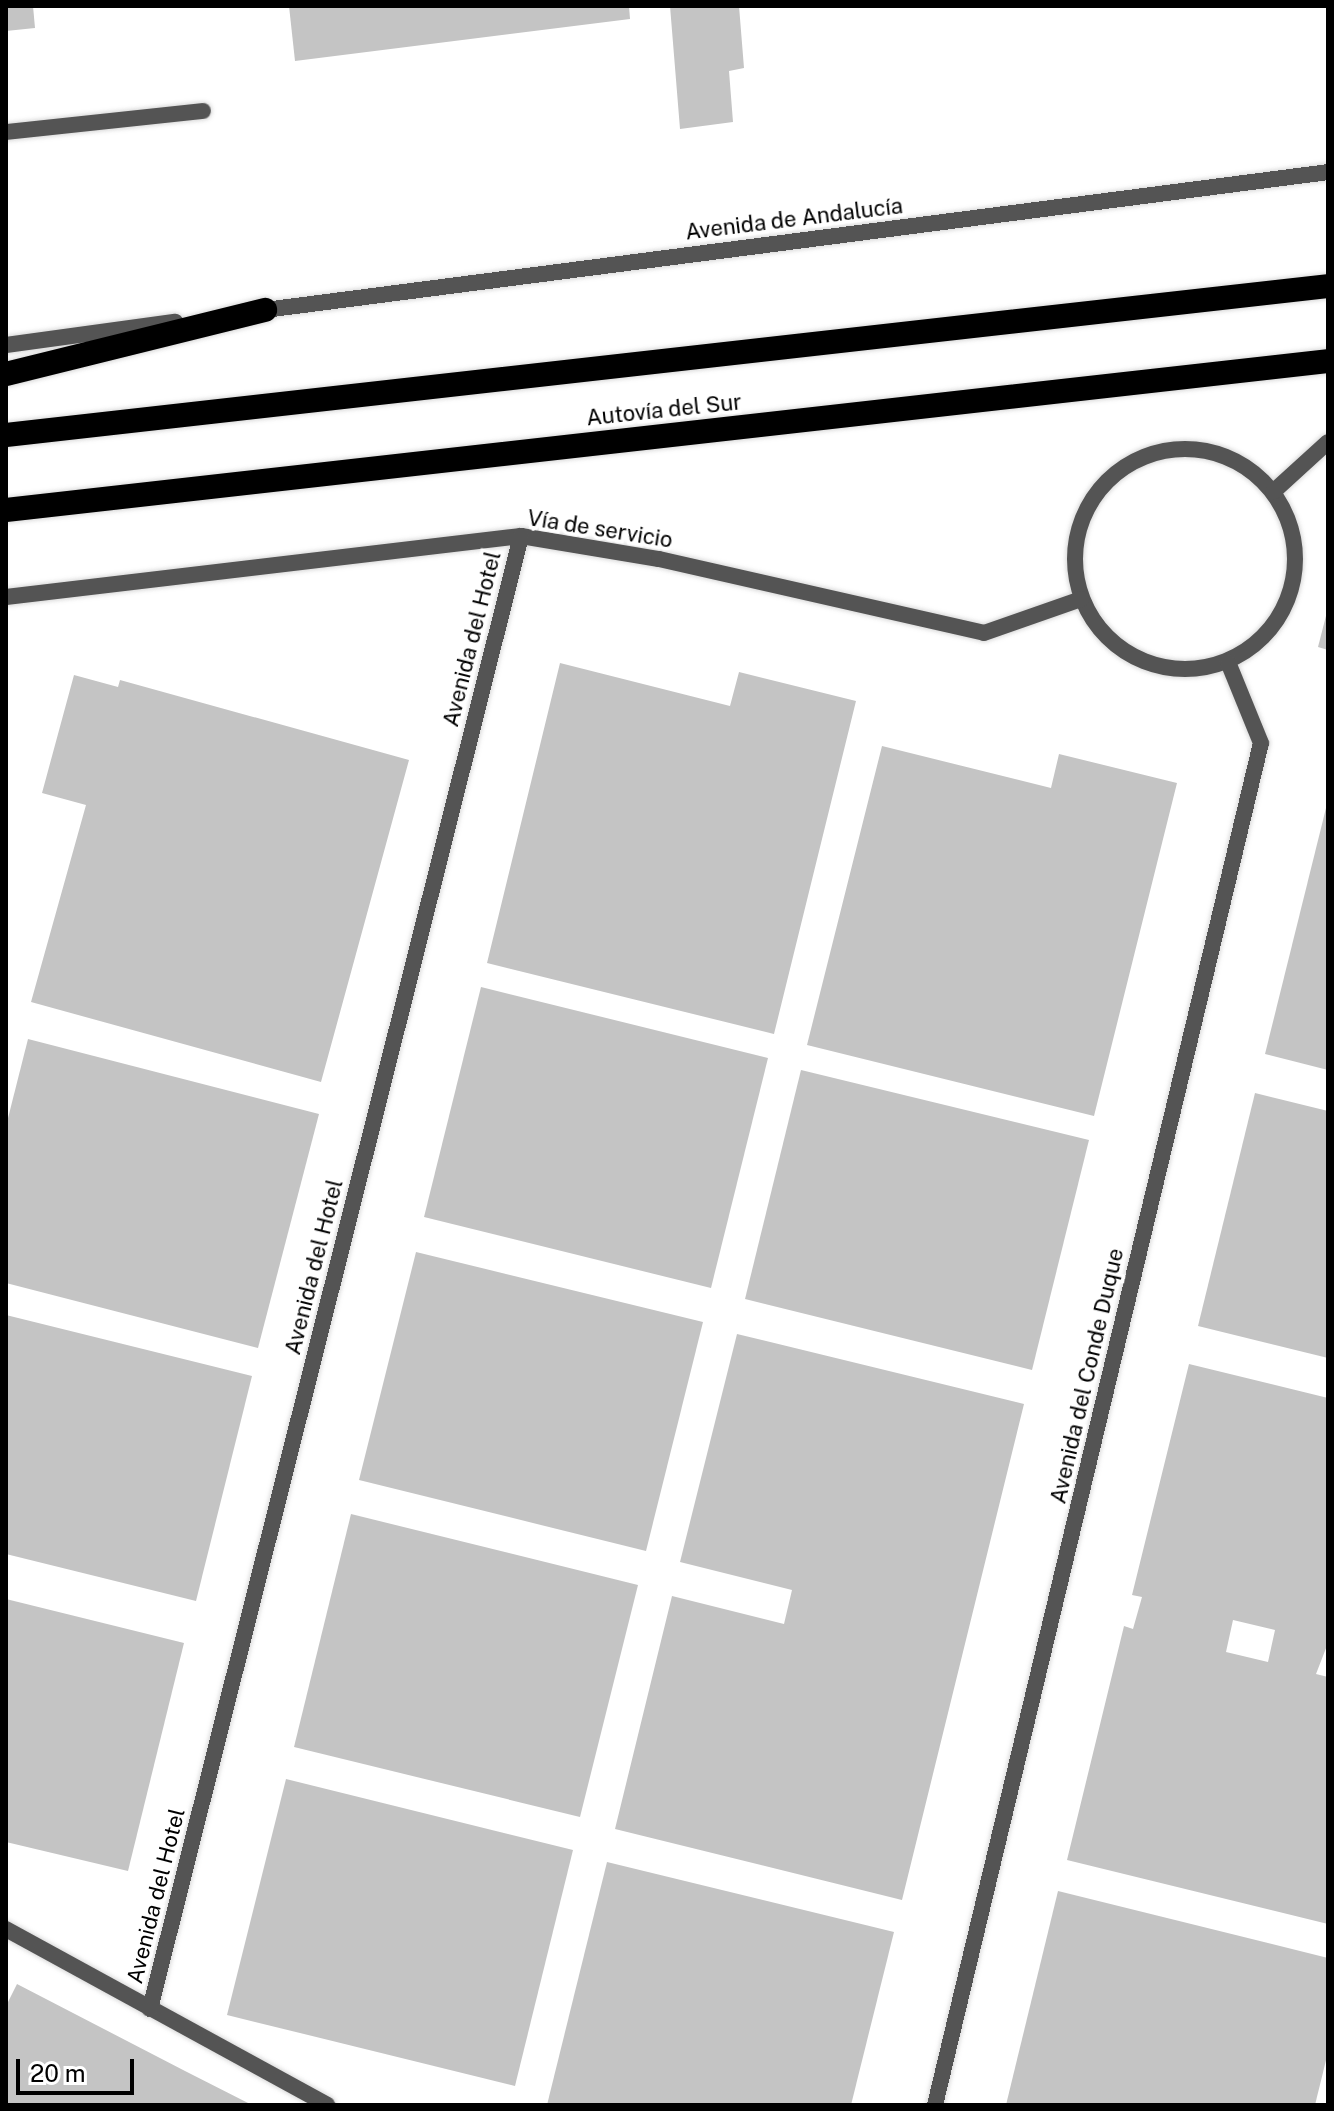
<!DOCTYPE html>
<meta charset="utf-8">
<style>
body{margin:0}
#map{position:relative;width:1334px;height:2111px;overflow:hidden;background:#fff;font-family:"Public Sans",sans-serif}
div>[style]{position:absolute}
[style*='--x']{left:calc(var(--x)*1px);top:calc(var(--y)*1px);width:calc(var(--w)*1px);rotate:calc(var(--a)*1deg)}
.building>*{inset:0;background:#c4c4c4}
.roads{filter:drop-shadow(0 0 2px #dbdbdb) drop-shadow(0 0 2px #dbdbdb)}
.lane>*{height:16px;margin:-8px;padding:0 8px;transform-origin:8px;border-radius:8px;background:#545454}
.street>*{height:16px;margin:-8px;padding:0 8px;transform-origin:8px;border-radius:8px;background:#545454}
.street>.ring{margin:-8px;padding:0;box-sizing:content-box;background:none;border:16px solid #545454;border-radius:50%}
.highway>*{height:24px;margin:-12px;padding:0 12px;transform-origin:12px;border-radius:12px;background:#000}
span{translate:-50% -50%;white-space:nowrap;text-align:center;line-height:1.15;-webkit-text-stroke:7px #fff;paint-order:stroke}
.street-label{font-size:22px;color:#000}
.frame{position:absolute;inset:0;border:8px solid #000;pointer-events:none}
.scale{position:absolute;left:16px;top:2059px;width:118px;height:36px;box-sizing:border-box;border:4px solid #000;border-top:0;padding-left:10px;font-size:24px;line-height:28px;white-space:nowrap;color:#000;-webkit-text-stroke:6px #fff;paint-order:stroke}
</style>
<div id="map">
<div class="building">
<i style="clip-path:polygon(6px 6px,33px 6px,35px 28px,6px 31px)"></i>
<i style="clip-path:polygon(289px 6px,629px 6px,630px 19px,295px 61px)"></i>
<i style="clip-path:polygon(670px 6px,739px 6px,744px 68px,729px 71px,733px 122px,680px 129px)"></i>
<i style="clip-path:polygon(1327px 612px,1328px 612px,1328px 650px,1318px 647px)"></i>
<i style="clip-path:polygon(560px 663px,730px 706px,739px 672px,856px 701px,774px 1034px,487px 963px)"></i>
<i style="clip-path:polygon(74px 675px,118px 687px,120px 680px,409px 760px,321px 1082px,31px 1002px,86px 805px,42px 793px)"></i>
<i style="clip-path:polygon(882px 746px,1051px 788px,1059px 754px,1177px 783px,1094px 1116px,807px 1045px)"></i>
<i style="clip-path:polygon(1327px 804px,1328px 804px,1328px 1070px,1265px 1054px)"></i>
<i style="clip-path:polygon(481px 987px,768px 1058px,711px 1288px,424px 1217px)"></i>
<i style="clip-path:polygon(28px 1039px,319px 1114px,258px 1348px,6px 1283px,6px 1126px)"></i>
<i style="clip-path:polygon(801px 1070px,1089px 1140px,1032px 1370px,745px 1299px)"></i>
<i style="clip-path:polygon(1255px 1093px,1328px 1111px,1328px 1358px,1198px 1326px)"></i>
<i style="clip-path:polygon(416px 1252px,703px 1322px,646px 1551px,359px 1480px)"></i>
<i style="clip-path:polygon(6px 1315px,252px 1376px,196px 1601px,6px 1554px)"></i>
<i style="clip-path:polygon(737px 1334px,1024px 1404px,902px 1900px,615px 1829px,672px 1596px,784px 1624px,792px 1590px,680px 1562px)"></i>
<i style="clip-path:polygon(evenodd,1189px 1364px,1328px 1398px,1328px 1643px,1316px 1674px,1328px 1677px,1328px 1924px,1067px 1860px,1124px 1626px,1133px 1629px,1142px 1597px,1132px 1595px,1189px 1364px,1233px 1620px,1275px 1630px,1268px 1662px,1226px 1652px,1233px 1620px)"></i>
<i style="clip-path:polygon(351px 1514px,638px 1585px,580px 1817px,294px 1747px)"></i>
<i style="clip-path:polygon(6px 1599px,184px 1643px,128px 1871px,6px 1842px)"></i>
<i style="clip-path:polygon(286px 1779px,573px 1850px,515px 2086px,227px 2015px)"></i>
<i style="clip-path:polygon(607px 1862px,894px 1932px,851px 2105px,547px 2105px)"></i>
<i style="clip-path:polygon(1058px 1891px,1328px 1958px,1328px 2052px,1315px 2105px,1006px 2105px)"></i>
<i style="clip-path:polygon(17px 1984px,185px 2071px,252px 2105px,6px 2105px,6px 2006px)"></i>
</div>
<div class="roads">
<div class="lane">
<i style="--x:6;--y:132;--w:198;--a:-6.1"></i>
</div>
<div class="street">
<i style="--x:257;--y:311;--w:1080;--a:-7.39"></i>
<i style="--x:6;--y:345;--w:171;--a:-7.8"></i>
<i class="ring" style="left:1075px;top:449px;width:204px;height:204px"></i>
<i style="--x:1273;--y:492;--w:74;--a:-42.3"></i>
<i style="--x:6;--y:597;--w:519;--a:-6.76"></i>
<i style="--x:521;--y:536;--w:140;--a:9.5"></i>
<i style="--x:659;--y:559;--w:333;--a:12.8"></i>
<i style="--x:984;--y:633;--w:103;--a:-19.3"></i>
<i style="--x:6;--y:1929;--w:366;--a:28.7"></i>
<i style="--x:150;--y:2009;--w:1519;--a:-75.86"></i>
<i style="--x:935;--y:2105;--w:1400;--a:-76.54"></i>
<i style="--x:1261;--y:743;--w:87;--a:-112.2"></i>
</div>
<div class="highway">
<i style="--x:6;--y:374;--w:267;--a:-13.9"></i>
<i style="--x:6;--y:435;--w:1330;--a:-6.43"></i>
<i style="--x:6;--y:510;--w:1330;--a:-6.43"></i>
</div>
</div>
<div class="street-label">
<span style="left:794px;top:219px;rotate:-7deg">Avenida de Andalucía</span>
<span style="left:664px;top:410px;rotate:-6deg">Autovía del Sur</span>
<span style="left:600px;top:529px;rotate:9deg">Vía de servicio</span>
<span style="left:472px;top:639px;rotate:-76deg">Avenida del Hotel</span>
<span style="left:314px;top:1267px;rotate:-76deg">Avenida del Hotel</span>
<span style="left:1087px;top:1376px;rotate:-77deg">Avenida del Conde Duque</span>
<span style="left:156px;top:1896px;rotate:-76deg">Avenida del Hotel</span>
</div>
<div class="frame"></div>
<div class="scale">20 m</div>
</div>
